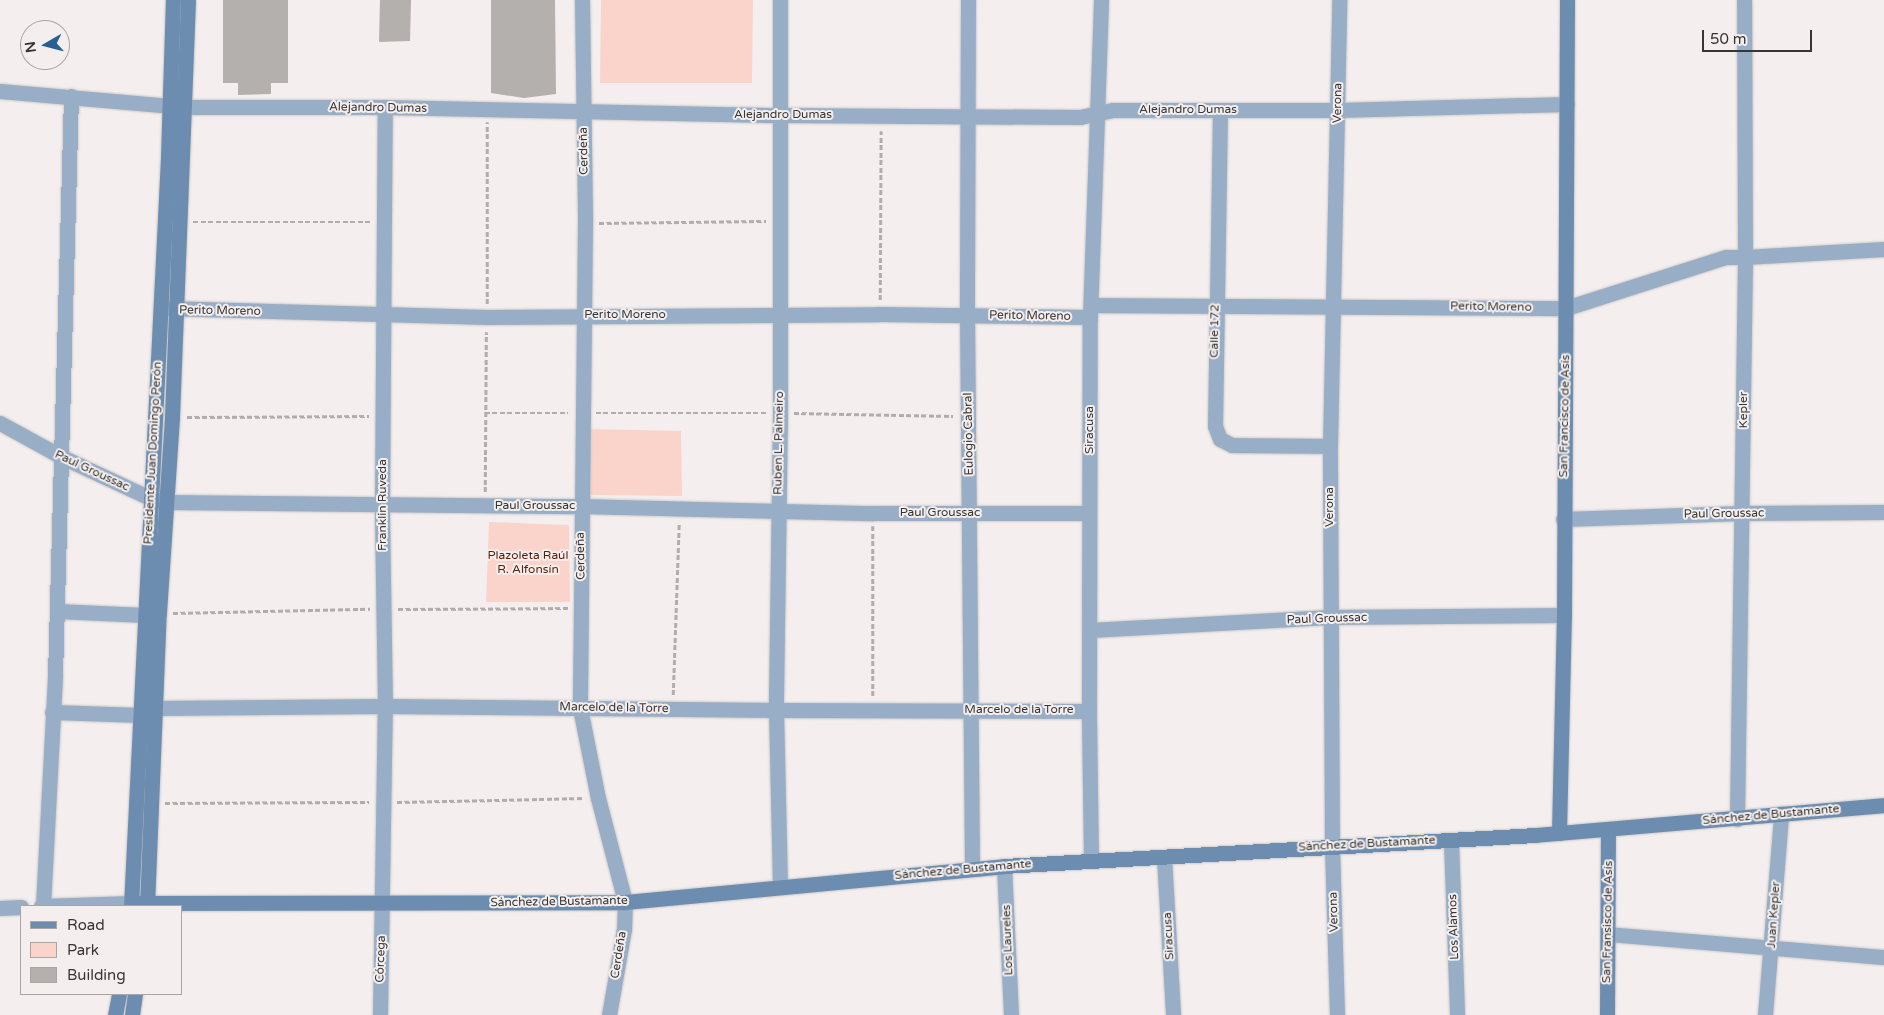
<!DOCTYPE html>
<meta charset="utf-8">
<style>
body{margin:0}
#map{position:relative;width:1884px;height:1015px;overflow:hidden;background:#f4efee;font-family:"Varela Round",sans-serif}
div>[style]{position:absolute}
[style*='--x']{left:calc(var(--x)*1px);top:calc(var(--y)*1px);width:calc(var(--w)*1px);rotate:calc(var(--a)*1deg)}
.green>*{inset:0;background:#fad4ca}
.building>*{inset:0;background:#b4b0ae}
.path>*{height:2.5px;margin-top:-1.25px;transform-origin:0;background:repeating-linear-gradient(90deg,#b1adac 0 5px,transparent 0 7.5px)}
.roads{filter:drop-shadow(0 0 1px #cecac9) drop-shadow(0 0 1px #cecac9)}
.street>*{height:15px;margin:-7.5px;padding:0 7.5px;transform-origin:7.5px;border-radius:7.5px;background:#98aec6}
.secondary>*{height:15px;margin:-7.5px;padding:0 7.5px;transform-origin:7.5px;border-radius:7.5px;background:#6d8db0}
span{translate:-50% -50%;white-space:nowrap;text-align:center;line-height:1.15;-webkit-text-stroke:4px #f4efee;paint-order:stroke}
.street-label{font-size:12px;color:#373535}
.park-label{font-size:12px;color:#5e1c09}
.legend{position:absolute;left:20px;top:905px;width:162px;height:90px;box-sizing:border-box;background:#f4efee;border:1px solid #a8a5a4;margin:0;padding:6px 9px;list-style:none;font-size:15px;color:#373535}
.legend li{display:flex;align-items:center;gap:10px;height:25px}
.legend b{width:25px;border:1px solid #a8a5a4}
.north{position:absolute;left:20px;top:20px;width:50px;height:50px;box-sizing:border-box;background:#f4efee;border:1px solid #a8a5a4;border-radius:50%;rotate:262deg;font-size:14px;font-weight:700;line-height:20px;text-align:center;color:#373535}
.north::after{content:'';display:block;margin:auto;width:18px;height:22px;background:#275f97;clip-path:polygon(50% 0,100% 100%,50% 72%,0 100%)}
.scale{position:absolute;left:1702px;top:30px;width:110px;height:22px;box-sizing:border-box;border:2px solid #373535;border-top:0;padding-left:6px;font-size:15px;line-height:18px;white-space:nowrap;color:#373535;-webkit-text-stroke:4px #f4efee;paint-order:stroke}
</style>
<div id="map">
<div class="green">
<i style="clip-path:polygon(601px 0,753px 0,752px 83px,600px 83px)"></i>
<i style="clip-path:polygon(590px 429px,681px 431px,682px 496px,590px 495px)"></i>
<i style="clip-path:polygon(489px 522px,569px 525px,570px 602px,486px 602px)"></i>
</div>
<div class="building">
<i style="clip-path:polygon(223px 0,288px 0,288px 83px,271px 83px,271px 94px,238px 95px,238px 83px,223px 83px)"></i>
<i style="clip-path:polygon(380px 0,411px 0,410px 41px,379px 42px)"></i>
<i style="clip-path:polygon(491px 0,555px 0,556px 94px,524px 98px,491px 93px)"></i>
</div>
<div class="path">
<i style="--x:193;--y:222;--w:177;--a:0"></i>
<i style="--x:599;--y:223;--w:167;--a:-0.7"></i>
<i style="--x:880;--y:300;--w:169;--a:-89.7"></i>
<i style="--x:487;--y:304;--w:182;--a:-90"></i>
<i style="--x:485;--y:413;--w:83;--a:0"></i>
<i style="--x:596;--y:413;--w:170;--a:0"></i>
<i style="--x:794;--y:413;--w:159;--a:1.1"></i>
<i style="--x:187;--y:417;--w:182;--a:-0.3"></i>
<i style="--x:485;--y:492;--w:160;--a:-89.6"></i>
<i style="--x:873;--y:526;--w:170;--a:90"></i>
<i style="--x:398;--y:609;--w:170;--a:-0.3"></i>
<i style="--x:173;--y:613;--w:197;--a:-1.2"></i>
<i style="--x:673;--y:695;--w:172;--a:-88"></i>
<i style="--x:397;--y:802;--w:187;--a:-1.2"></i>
<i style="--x:165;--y:803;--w:204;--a:-0.3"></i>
</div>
<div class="roads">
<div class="street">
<i style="--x:582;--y:0;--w:223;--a:89.2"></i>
<i style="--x:585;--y:223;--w:485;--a:90.6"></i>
<i style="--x:580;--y:708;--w:92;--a:78.7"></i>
<i style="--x:598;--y:798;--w:107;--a:75.4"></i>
<i style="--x:625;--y:902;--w:27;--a:92"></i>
<i style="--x:624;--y:929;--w:87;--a:99.9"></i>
<i style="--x:780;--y:0;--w:413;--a:90"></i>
<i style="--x:780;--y:413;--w:297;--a:90.8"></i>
<i style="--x:776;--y:710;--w:177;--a:88.7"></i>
<i style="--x:968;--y:0;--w:315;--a:90.2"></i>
<i style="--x:967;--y:315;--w:554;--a:89.48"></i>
<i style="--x:0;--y:91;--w:185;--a:5"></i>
<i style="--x:184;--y:107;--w:201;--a:0"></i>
<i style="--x:385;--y:107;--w:395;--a:1.2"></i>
<i style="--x:780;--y:115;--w:300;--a:0.4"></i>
<i style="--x:1080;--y:117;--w:34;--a:-12"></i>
<i style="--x:1113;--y:110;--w:224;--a:0"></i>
<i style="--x:1337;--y:110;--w:230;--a:-1.5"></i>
<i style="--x:1220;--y:110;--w:316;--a:90.9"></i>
<i style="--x:1215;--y:426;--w:14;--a:69"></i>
<i style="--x:1220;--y:439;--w:13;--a:27"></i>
<i style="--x:1232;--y:445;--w:98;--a:0.6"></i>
<i style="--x:1091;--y:305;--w:475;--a:0.4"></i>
<i style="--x:1566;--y:308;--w:168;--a:-17.7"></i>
<i style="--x:1726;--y:257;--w:19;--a:0"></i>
<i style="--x:1745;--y:257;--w:139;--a:-3.3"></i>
<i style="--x:165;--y:308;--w:322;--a:1.6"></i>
<i style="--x:487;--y:317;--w:392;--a:-0.4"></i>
<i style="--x:879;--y:314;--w:211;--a:0.8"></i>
<i style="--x:0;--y:423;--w:71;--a:28.7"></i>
<i style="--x:62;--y:457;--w:97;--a:25"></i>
<i style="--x:150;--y:498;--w:16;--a:14"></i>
<i style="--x:166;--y:502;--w:414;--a:0.6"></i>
<i style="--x:580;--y:506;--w:293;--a:1.4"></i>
<i style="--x:873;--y:513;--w:216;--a:0"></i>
<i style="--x:1563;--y:519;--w:180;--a:-1.9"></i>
<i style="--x:1743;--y:513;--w:141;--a:-0.4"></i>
<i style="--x:57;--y:611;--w:88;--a:2.6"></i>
<i style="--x:1090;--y:630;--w:240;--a:-3.1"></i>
<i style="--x:1330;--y:617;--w:234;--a:-0.5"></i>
<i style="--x:52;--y:712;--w:89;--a:1.9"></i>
<i style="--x:141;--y:715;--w:16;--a:-27"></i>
<i style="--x:155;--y:708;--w:230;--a:-0.5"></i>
<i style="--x:385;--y:706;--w:391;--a:0.6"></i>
<i style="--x:776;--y:710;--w:313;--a:0.2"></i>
<i style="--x:1737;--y:819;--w:562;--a:-89.18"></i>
<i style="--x:1745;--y:257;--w:257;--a:-90.2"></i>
<i style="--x:1451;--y:840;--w:175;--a:88"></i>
<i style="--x:1164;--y:857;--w:158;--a:86.7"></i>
<i style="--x:1091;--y:860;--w:149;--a:-90.8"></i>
<i style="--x:1089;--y:711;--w:394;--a:-89.9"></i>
<i style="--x:1090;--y:317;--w:317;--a:-88"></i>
<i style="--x:1004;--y:866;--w:149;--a:87.3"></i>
<i style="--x:41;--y:906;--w:91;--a:-1.9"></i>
<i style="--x:43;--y:906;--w:230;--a:-87"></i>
<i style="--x:55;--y:676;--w:580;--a:-88.42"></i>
<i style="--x:0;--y:908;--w:21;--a:-3"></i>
<i style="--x:1608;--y:934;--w:277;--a:4.8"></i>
<i style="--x:380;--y:1015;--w:309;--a:-89.1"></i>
<i style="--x:385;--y:706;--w:201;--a:-90.9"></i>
<i style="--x:382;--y:505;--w:398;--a:-89.6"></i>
<i style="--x:1337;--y:1015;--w:170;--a:-91.7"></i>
<i style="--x:1332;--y:845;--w:399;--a:-90.3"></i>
<i style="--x:1330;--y:446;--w:446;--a:-88.8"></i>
<i style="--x:1765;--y:1015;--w:202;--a:-85.4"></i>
</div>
<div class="secondary">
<i style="--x:1559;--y:833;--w:218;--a:-88.7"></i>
<i style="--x:1564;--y:615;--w:615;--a:-89.72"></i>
<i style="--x:132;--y:903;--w:493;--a:-0.1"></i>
<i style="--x:625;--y:902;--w:381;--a:-5.4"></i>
<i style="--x:1004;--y:866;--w:532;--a:-3.34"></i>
<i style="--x:1535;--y:835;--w:350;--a:-4.9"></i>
<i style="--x:131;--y:906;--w:750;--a:-87.17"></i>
<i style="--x:168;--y:157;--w:157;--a:-88.2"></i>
<i style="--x:147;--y:906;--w:293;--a:-87.7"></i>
<i style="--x:159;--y:613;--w:196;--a:-86.2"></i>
<i style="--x:172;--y:417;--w:417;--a:-87.8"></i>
<i style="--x:115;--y:1015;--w:21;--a:-79"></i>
<i style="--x:132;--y:1015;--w:21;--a:-82"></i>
<i style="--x:1607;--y:1015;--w:186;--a:-89.7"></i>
</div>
</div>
<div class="street-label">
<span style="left:1338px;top:103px;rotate:-89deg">Verona</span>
<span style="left:378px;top:108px;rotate:1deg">Alejandro Dumas</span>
<span style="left:1188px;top:110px">Alejandro Dumas</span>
<span style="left:783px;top:115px">Alejandro Dumas</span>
<span style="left:584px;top:151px;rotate:-91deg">Cerdeña</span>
<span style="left:1491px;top:307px;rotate:1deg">Perito Moreno</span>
<span style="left:220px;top:311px;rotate:1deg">Perito Moreno</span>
<span style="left:625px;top:315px">Perito Moreno</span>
<span style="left:1030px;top:316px;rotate:1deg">Perito Moreno</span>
<span style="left:1215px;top:331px;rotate:-89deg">Calle 172</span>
<span style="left:1744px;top:410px;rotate:-90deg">Kepler</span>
<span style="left:1565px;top:416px;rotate:-89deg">San Francisco de Asís</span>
<span style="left:1090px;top:430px;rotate:-90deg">Siracusa</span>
<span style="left:969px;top:434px;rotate:-91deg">Eulogio Cabral</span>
<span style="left:779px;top:443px;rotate:-89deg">Ruben L. Palmeiro</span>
<span style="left:153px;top:453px;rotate:-87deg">Presidente Juan Domingo Perón</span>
<span style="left:92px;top:471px;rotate:25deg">Paul Groussac</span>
<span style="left:383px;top:505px;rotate:-90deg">Franklin Ruveda</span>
<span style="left:535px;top:506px">Paul Groussac</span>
<span style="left:1330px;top:507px;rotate:-90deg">Verona</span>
<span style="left:940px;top:513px">Paul Groussac</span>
<span style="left:1724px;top:514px;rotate:-1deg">Paul Groussac</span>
<span style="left:581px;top:556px;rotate:-91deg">Cerdeña</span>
<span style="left:1327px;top:619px;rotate:-2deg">Paul Groussac</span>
<span style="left:614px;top:708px;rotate:1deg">Marcelo de la Torre</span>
<span style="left:1019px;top:710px">Marcelo de la Torre</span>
<span style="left:1771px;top:815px;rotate:-5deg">Sánchez de Bustamante</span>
<span style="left:1367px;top:844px;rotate:-3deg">Sánchez de Bustamante</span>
<span style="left:963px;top:870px;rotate:-5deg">Sánchez de Bustamante</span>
<span style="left:559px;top:902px;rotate:-1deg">Sánchez de Bustamante</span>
<span style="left:1334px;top:912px;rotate:-92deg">Verona</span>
<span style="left:1774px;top:915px;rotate:-86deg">Juan Kepler</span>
<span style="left:1608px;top:922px;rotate:-89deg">San Fransisco de Asís</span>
<span style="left:1454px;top:927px;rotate:-92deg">Los Alamos</span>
<span style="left:1169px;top:936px;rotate:-93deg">Siracusa</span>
<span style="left:1008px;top:940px;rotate:-92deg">Los Laureles</span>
<span style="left:619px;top:955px;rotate:-81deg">Cerdeña</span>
<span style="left:381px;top:959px;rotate:-88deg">Córcega</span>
</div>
<div class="park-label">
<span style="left:528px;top:563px">Plazoleta Raúl<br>R. Alfonsín</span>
</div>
<ul class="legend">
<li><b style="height:6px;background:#6d8db0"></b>Road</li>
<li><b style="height:14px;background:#fad4ca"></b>Park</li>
<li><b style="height:14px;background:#b4b0ae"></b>Building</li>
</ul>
<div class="north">N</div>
<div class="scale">50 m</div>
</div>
